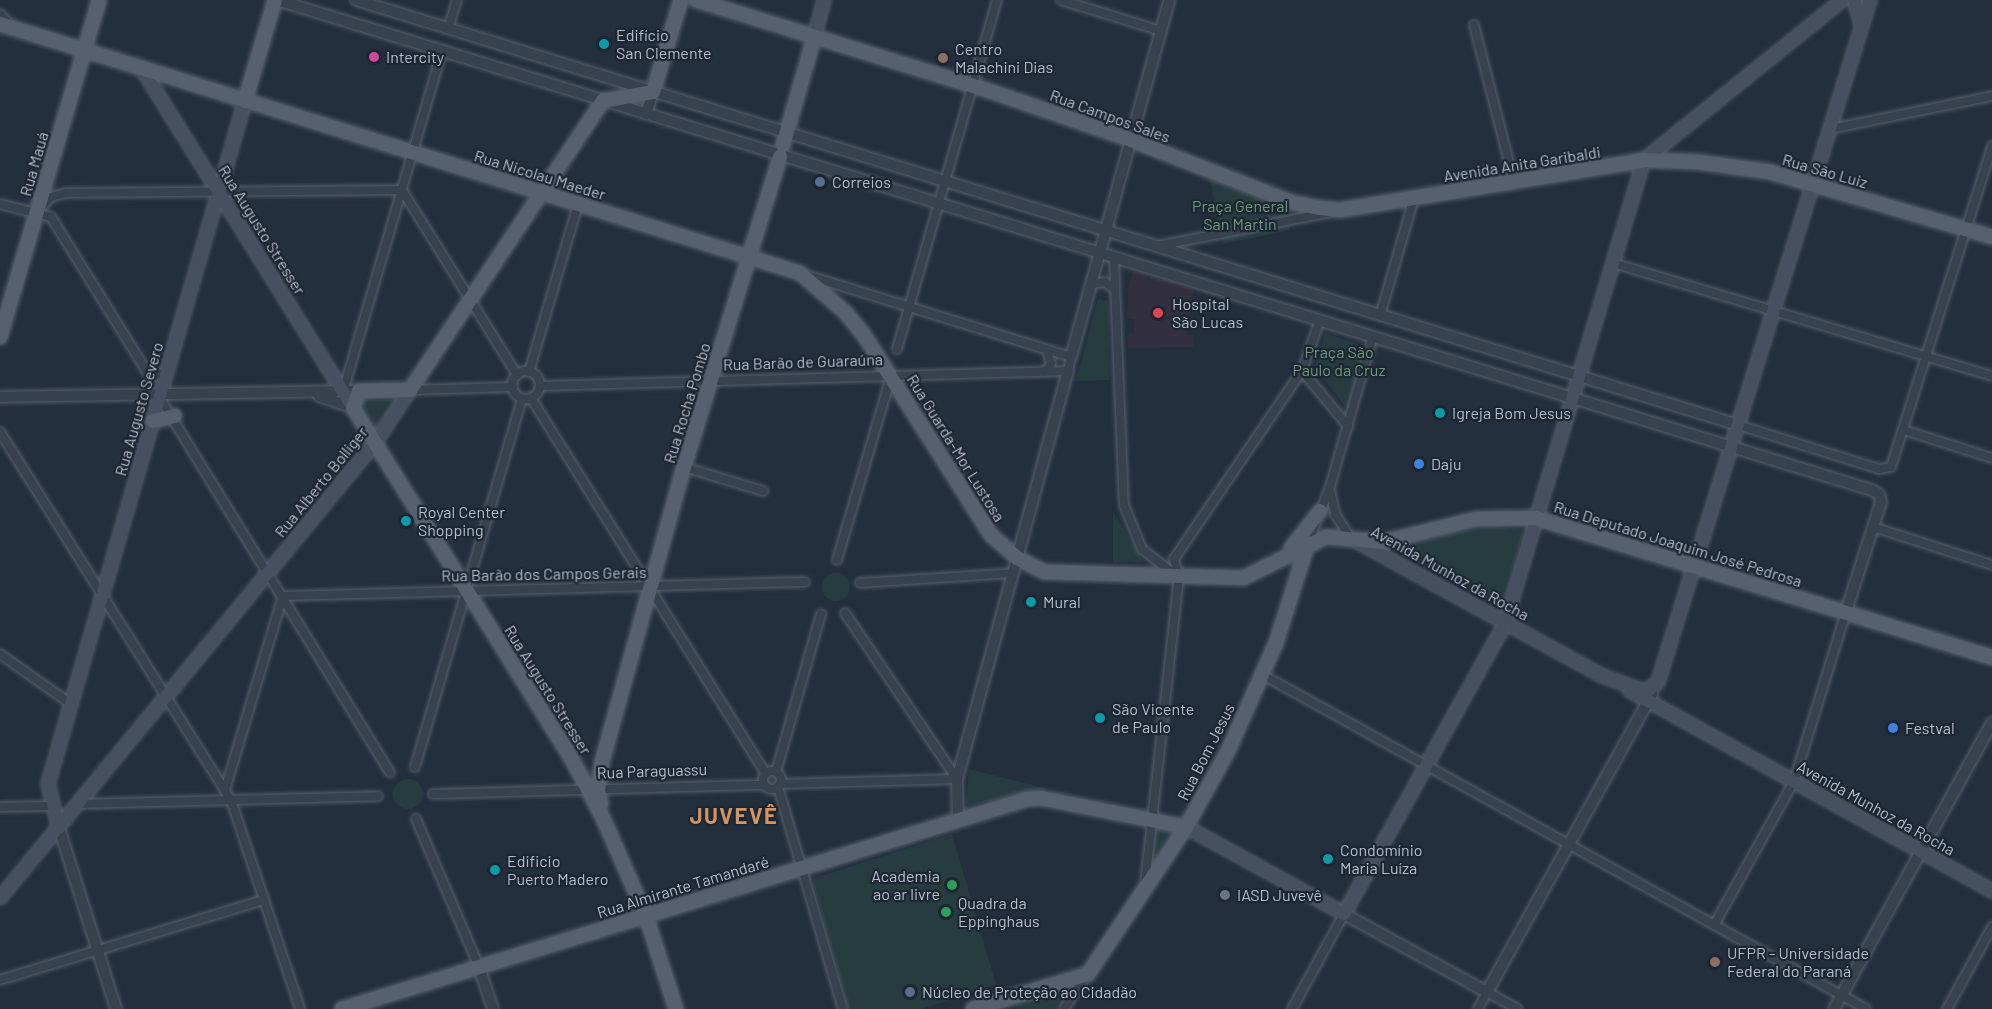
<!DOCTYPE html>
<meta charset="utf-8">
<style>
body{margin:0}
#map{position:relative;width:1992px;height:1009px;overflow:hidden;background:#242f3e;font-family:Barlow,sans-serif}
div>[style]{position:absolute}
[style*='--x']{left:calc(var(--x)*1px);top:calc(var(--y)*1px);width:calc(var(--w)*1px);rotate:calc(var(--a)*1deg)}
.medical>*{inset:0;background:#32303f}
.green>*{inset:0;background:#263c3f}
.round{border-radius:50%}
.roads{filter:drop-shadow(0 0 2px #565f6c) drop-shadow(0 0 2px #565f6c)}
.minor>*{height:8px;margin:-4px;padding:0 4px;transform-origin:4px;border-radius:4px;background:#38414e}
.minor>.ring{margin:-4px;padding:0;box-sizing:content-box;background:none;border:8px solid #38414e;border-radius:50%}
.tertiary>*{height:10px;margin:-5px;padding:0 5px;transform-origin:5px;border-radius:5px;background:#38414e}
.secondary>*{height:12px;margin:-6px;padding:0 6px;transform-origin:6px;border-radius:6px;background:#465061}
.primary>*{height:14px;margin:-7px;padding:0 7px;transform-origin:7px;border-radius:7px;background:#56606e}
.dots>*{width:16px;height:16px;translate:-50% -50%;box-sizing:border-box;border:3px solid #1d2633;border-radius:50%}
span{translate:-50% -50%;white-space:nowrap;text-align:center;line-height:1.15;-webkit-text-stroke:4.5px #1d2633;paint-order:stroke}
.poi-label{font-size:16px;color:#b4bcc9}
.left{translate:0 -50%;text-align:left}
.right{translate:-100% -50%;text-align:right}
.street-label{font-size:16px;color:#b4bcc9}
.park-label{font-size:16px;color:#6b9a76}
.district-label{font-size:22px;color:#d59563;font-weight:700;letter-spacing:1.5px}
</style>
<div id="map">
<div class="medical">
<i style="clip-path:polygon(1133px 271px,1148px 275px,1147px 280px,1152px 276px,1194px 288px,1186px 335px,1194px 335px,1194px 347px,1128px 348px,1128px 334px,1135px 333px,1134px 319px,1127px 319px,1128px 290px)"></i>
</div>
<div class="green">
<i style="clip-path:polygon(1210px 179px,1286px 209px,1290px 230px,1223px 244px)"></i>
<i style="clip-path:polygon(1098px 299px,1108px 301px,1110px 380px,1076px 381px)"></i>
<i style="clip-path:polygon(1325px 333px,1366px 347px,1348px 410px,1315px 367px)"></i>
<i style="clip-path:polygon(360px 400px,396px 400px,376px 427px)"></i>
<i style="clip-path:polygon(1113px 512px,1144px 562px,1113px 562px)"></i>
<i style="clip-path:polygon(1491px 527px,1524px 530px,1502px 609px,1399px 552px,1401px 546px,1432px 535px)"></i>
<i class="round" style="left:822px;top:573px;width:28px;height:28px"></i>
<i style="clip-path:polygon(969px 769px,1048px 789px,966px 806px)"></i>
<i class="round" style="left:393px;top:779px;width:30px;height:30px"></i>
<i style="clip-path:polygon(1156px 826px,1180px 830px,1150px 873px)"></i>
<i style="clip-path:polygon(952px 834px,996px 985px,921px 1009px,849px 1009px,812px 879px)"></i>
<i style="clip-path:polygon(1073px 986px,1057px 1009px,1017px 1009px,1015px 1004px)"></i>
</div>
<div class="roads">
<div class="minor">
<i style="--x:1061;--y:0;--w:105;--a:17.2"></i>
<i style="--x:0;--y:14;--w:19;--a:47"></i>
<i style="--x:1474;--y:25;--w:162;--a:75.7"></i>
<i style="--x:448;--y:29;--w:30;--a:-73"></i>
<i style="--x:1830;--y:129;--w:165;--a:-11.5"></i>
<i style="--x:402;--y:190;--w:218;--a:58.1"></i>
<i style="--x:0;--y:204;--w:53;--a:14.3"></i>
<i style="--x:51;--y:217;--w:182;--a:58.2"></i>
<i style="--x:147;--y:372;--w:8;--a:30"></i>
<i style="--x:154;--y:376;--w:13;--a:-18"></i>
<i style="--x:40;--y:209;--w:16;--a:-47"></i>
<i style="--x:51;--y:197;--w:16;--a:-15"></i>
<i style="--x:66;--y:193;--w:336;--a:-0.5"></i>
<i style="--x:1157;--y:246;--w:173;--a:-11"></i>
<i style="--x:1114;--y:259;--w:246;--a:87.7"></i>
<i style="--x:1124;--y:505;--w:48;--a:67.8"></i>
<i style="--x:1142;--y:549;--w:41;--a:38"></i>
<i style="--x:1613;--y:263;--w:395;--a:16.6"></i>
<i style="--x:1092;--y:284;--w:13;--a:-9"></i>
<i style="--x:1105;--y:282;--w:11;--a:38"></i>
<i style="--x:1380;--y:316;--w:123;--a:-73.9"></i>
<i style="--x:897;--y:349;--w:363;--a:-74"></i>
<i style="--x:1302;--y:371;--w:72;--a:50.1"></i>
<i class="ring" style="left:512px;top:371px;width:20px;height:20px"></i>
<i style="--x:529;--y:372;--w:175;--a:-73.7"></i>
<i style="--x:1045;--y:372;--w:10;--a:-53"></i>
<i style="--x:1051;--y:364;--w:15;--a:-106"></i>
<i style="--x:540;--y:386;--w:528;--a:-1.63"></i>
<i style="--x:1068;--y:371;--w:14;--a:-78"></i>
<i style="--x:1071;--y:357;--w:277;--a:-162.8"></i>
<i style="--x:410;--y:390;--w:103;--a:-1.7"></i>
<i style="--x:343;--y:392;--w:355;--a:-73.8"></i>
<i style="--x:159;--y:397;--w:441;--a:58.4"></i>
<i style="--x:531;--y:398;--w:443;--a:58"></i>
<i style="--x:1738;--y:425;--w:148;--a:17.3"></i>
<i style="--x:1879;--y:469;--w:12;--a:-9"></i>
<i style="--x:1891;--y:467;--w:337;--a:-72.5"></i>
<i style="--x:1904;--y:430;--w:92;--a:17.7"></i>
<i style="--x:0;--y:432;--w:434;--a:57.9"></i>
<i style="--x:231;--y:800;--w:220;--a:71.7"></i>
<i style="--x:684;--y:467;--w:83;--a:16.9"></i>
<i style="--x:1330;--y:490;--w:25;--a:78"></i>
<i style="--x:1335;--y:514;--w:27;--a:57"></i>
<i style="--x:1873;--y:527;--w:125;--a:17.7"></i>
<i style="--x:1308;--y:543;--w:60;--a:-68.6"></i>
<i style="--x:1330;--y:487;--w:157;--a:-74.1"></i>
<i style="--x:837;--y:560;--w:191;--a:-73.6"></i>
<i style="--x:860;--y:583;--w:153;--a:-3.7"></i>
<i style="--x:845;--y:613;--w:200;--a:56"></i>
<i style="--x:0;--y:654;--w:87;--a:35.2"></i>
<i style="--x:1263;--y:675;--w:689;--a:28.98"></i>
<i style="--x:415;--y:767;--w:384;--a:-73.8"></i>
<i class="ring" style="left:763px;top:771px;width:10px;height:10px"></i>
<i style="--x:776;--y:772;--w:164;--a:-74.1"></i>
<i style="--x:780;--y:784;--w:177;--a:-1.6"></i>
<i style="--x:778;--y:787;--w:231;--a:73.7"></i>
<i style="--x:225;--y:790;--w:202;--a:-73.4"></i>
<i style="--x:283;--y:596;--w:522;--a:-1.54"></i>
<i style="--x:433;--y:794;--w:331;--a:-1.6"></i>
<i style="--x:78;--y:804;--w:300;--a:-1.5"></i>
<i style="--x:0;--y:807;--w:51;--a:-1.1"></i>
<i style="--x:416;--y:819;--w:161;--a:66.9"></i>
<i style="--x:1145;--y:884;--w:309;--a:-83.7"></i>
<i style="--x:1179;--y:577;--w:19;--a:-106"></i>
<i style="--x:1174;--y:559;--w:227;--a:-55.8"></i>
<i style="--x:1302;--y:371;--w:54;--a:-70.6"></i>
<i style="--x:1714;--y:925;--w:165;--a:-60.9"></i>
<i style="--x:1794;--y:781;--w:177;--a:-72.9"></i>
<i style="--x:0;--y:980;--w:276;--a:-16.9"></i>
<i style="--x:1064;--y:1009;--w:42;--a:-56.7"></i>
<i style="--x:1292;--y:1009;--w:108;--a:-61.3"></i>
<i style="--x:1478;--y:1009;--w:19;--a:-62"></i>
<i style="--x:1487;--y:992;--w:35;--a:29"></i>
<i style="--x:1947;--y:1009;--w:94;--a:-61.2"></i>
</div>
<div class="tertiary">
<i style="--x:277;--y:0;--w:1669;--a:17.08"></i>
<i style="--x:1872;--y:490;--w:8;--a:30"></i>
<i style="--x:1879;--y:494;--w:8;--a:76"></i>
<i style="--x:1881;--y:502;--w:115;--a:107.7"></i>
<i style="--x:356;--y:0;--w:1446;--a:17.09"></i>
<i style="--x:646;--y:114;--w:23;--a:-72"></i>
<i style="--x:1071;--y:357;--w:370;--a:-74.6"></i>
<i style="--x:319;--y:396;--w:36;--a:19"></i>
<i style="--x:0;--y:397;--w:359;--a:-1"></i>
<i style="--x:958;--y:820;--w:41;--a:-91.4"></i>
<i style="--x:957;--y:779;--w:423;--a:-74.8"></i>
<i style="--x:59;--y:828;--w:190;--a:72.5"></i>
<i style="--x:1344;--y:914;--w:163;--a:28.6"></i>
<i style="--x:1487;--y:992;--w:341;--a:-61"></i>
<i style="--x:479;--y:967;--w:44;--a:71.6"></i>
<i style="--x:1834;--y:1009;--w:327;--a:-61.1"></i>
</div>
<div class="secondary">
<i style="--x:1854;--y:0;--w:24;--a:73"></i>
<i style="--x:814;--y:38;--w:39;--a:-75"></i>
<i style="--x:142;--y:69;--w:399;--a:58.1"></i>
<i style="--x:1356;--y:541;--w:283;--a:28.7"></i>
<i style="--x:1598;--y:674;--w:46;--a:20.4"></i>
<i style="--x:1641;--y:690;--w:8;--a:0"></i>
<i style="--x:1649;--y:690;--w:12;--a:-42"></i>
<i style="--x:1658;--y:682;--w:714;--a:-72.73"></i>
<i style="--x:1630;--y:691;--w:414;--a:28.9"></i>
<i style="--x:1186;--y:827;--w:180;--a:28.8"></i>
<i style="--x:1344;--y:914;--w:333;--a:-61"></i>
<i style="--x:1505;--y:623;--w:483;--a:-73.3"></i>
<i style="--x:1644;--y:160;--w:255;--a:-38.9"></i>
<i style="--x:59;--y:828;--w:45;--a:-104"></i>
<i style="--x:48;--y:784;--w:711;--a:-73.91"></i>
<i style="--x:0;--y:898;--w:590;--a:-50.51"></i>
<i style="--x:375;--y:443;--w:64;--a:-56.6"></i>
</div>
<div class="primary">
<i style="--x:696;--y:0;--w:305;--a:17.2"></i>
<i style="--x:987;--y:90;--w:152;--a:19.1"></i>
<i style="--x:1131;--y:140;--w:172;--a:21.2"></i>
<i style="--x:1291;--y:202;--w:30;--a:12"></i>
<i style="--x:1320;--y:208;--w:20;--a:6"></i>
<i style="--x:1340;--y:210;--w:308;--a:-9.3"></i>
<i style="--x:1644;--y:160;--w:54;--a:2.1"></i>
<i style="--x:1698;--y:162;--w:73;--a:7.9"></i>
<i style="--x:1770;--y:172;--w:231;--a:16.3"></i>
<i style="--x:0;--y:24;--w:838;--a:17.29"></i>
<i style="--x:800;--y:273;--w:61;--a:41"></i>
<i style="--x:846;--y:313;--w:28;--a:51"></i>
<i style="--x:864;--y:335;--w:237;--a:57.6"></i>
<i style="--x:991;--y:535;--w:35;--a:41"></i>
<i style="--x:1017;--y:558;--w:31;--a:27"></i>
<i style="--x:1045;--y:572;--w:198;--a:1.7"></i>
<i style="--x:1243;--y:578;--w:93;--a:-26.3"></i>
<i style="--x:1326;--y:537;--w:57;--a:5"></i>
<i style="--x:1383;--y:542;--w:96;--a:-13.9"></i>
<i style="--x:1476;--y:519;--w:60;--a:-1"></i>
<i style="--x:1536;--y:518;--w:477;--a:17"></i>
<i style="--x:245;--y:101;--w:105;--a:-73.5"></i>
<i style="--x:783;--y:145;--w:111;--a:-73.8"></i>
<i style="--x:0;--y:337;--w:351;--a:-73.6"></i>
<i style="--x:153;--y:421;--w:22;--a:-13"></i>
<i style="--x:1291;--y:548;--w:47;--a:-51.9"></i>
<i style="--x:601;--y:804;--w:14;--a:-102"></i>
<i style="--x:598;--y:790;--w:28;--a:-82"></i>
<i style="--x:602;--y:762;--w:306;--a:-74.5"></i>
<i style="--x:684;--y:467;--w:325;--a:-72.8"></i>
<i style="--x:342;--y:1009;--w:716;--a:-17.04"></i>
<i style="--x:1027;--y:799;--w:14;--a:-4"></i>
<i style="--x:1041;--y:798;--w:148;--a:11.3"></i>
<i style="--x:676;--y:1009;--w:98;--a:-107.9"></i>
<i style="--x:646;--y:916;--w:107;--a:-113.7"></i>
<i style="--x:603;--y:818;--w:64;--a:-117.8"></i>
<i style="--x:573;--y:761;--w:416;--a:-121.9"></i>
<i style="--x:353;--y:408;--w:18;--a:-71"></i>
<i style="--x:359;--y:391;--w:51;--a:-1.1"></i>
<i style="--x:410;--y:390;--w:348;--a:-56.3"></i>
<i style="--x:603;--y:101;--w:51;--a:-10.2"></i>
<i style="--x:653;--y:92;--w:96;--a:-73.1"></i>
<i style="--x:973;--y:1009;--w:120;--a:-16.9"></i>
<i style="--x:1088;--y:974;--w:177;--a:-56.3"></i>
<i style="--x:1186;--y:827;--w:89;--a:-61.1"></i>
<i style="--x:1229;--y:749;--w:116;--a:-66.1"></i>
<i style="--x:1276;--y:643;--w:105;--a:-72.3"></i>
</div>
</div>
<div class="dots">
<i style="left:604px;top:44px;background:#0f9aa8"></i>
<i style="left:374px;top:57px;background:#d1479c"></i>
<i style="left:943px;top:58px;background:#8d6e63"></i>
<i style="left:820px;top:182px;background:#5c6f8a"></i>
<i style="left:1158px;top:313px;background:#e0444e"></i>
<i style="left:1440px;top:413px;background:#0f9aa8"></i>
<i style="left:1419px;top:464px;background:#3f7fe0"></i>
<i style="left:406px;top:521px;background:#0f9aa8"></i>
<i style="left:1031px;top:602px;background:#0f9aa8"></i>
<i style="left:1100px;top:718px;background:#0f9aa8"></i>
<i style="left:1893px;top:728px;background:#3f7fe0"></i>
<i style="left:1328px;top:859px;background:#0f9aa8"></i>
<i style="left:495px;top:870px;background:#0f9aa8"></i>
<i style="left:952px;top:885px;background:#2e9e5b"></i>
<i style="left:1225px;top:895px;background:#6b7280"></i>
<i style="left:946px;top:912px;background:#2e9e5b"></i>
<i style="left:1715px;top:962px;background:#8d6e63"></i>
<i style="left:910px;top:992px;background:#5c6f8a"></i>
</div>
<div class="poi-label">
<span class="left" style="left:616px;top:44px">Edifício<br>San Clemente</span>
<span class="left" style="left:955px;top:58px">Centro<br>Malachini Dias</span>
<span class="left" style="left:386px;top:57px">Intercity</span>
<span class="left" style="left:832px;top:182px">Correios</span>
<span class="left" style="left:1172px;top:313px">Hospital<br>São Lucas</span>
<span class="left" style="left:1452px;top:413px">Igreja Bom Jesus</span>
<span class="left" style="left:1431px;top:464px">Daju</span>
<span class="left" style="left:418px;top:521px">Royal Center<br>Shopping</span>
<span class="left" style="left:1043px;top:602px">Mural</span>
<span class="left" style="left:1112px;top:718px">São Vicente<br>de Paulo</span>
<span class="left" style="left:1905px;top:728px">Festval</span>
<span class="left" style="left:1340px;top:859px">Condomínio<br>Maria Luíza</span>
<span class="left" style="left:507px;top:870px">Edificio<br>Puerto Madero</span>
<span class="right" style="left:940px;top:885px">Academia<br>ao ar livre</span>
<span class="left" style="left:1237px;top:895px">IASD Juvevê</span>
<span class="left" style="left:958px;top:912px">Quadra da<br>Eppinghaus</span>
<span class="left" style="left:1727px;top:962px">UFPR - Universidade<br>Federal do Paraná</span>
<span class="left" style="left:922px;top:992px">Núcleo de Proteção ao Cidadão</span>
</div>
<div class="street-label">
<span style="left:1110px;top:116px;rotate:20deg">Rua Campos Sales</span>
<span style="left:34px;top:164px;rotate:-74deg">Rua Mauá</span>
<span style="left:1522px;top:164px;rotate:-9deg">Avenida Anita Garibaldi</span>
<span style="left:1825px;top:171px;rotate:16deg">Rua São Luiz</span>
<span style="left:540px;top:175px;rotate:17deg">Rua Nicolau Maeder</span>
<span style="left:262px;top:230px;rotate:58deg">Rua Augusto Stresser</span>
<span style="left:803px;top:362px;rotate:-2deg">Rua Barão de Guaraúna</span>
<span style="left:687px;top:403px;rotate:-73deg">Rua Rocha Pombo</span>
<span style="left:139px;top:409px;rotate:-74deg">Rua Augusto Severo</span>
<span style="left:956px;top:448px;rotate:58deg">Rua Guarda-Mor Lustosa</span>
<span style="left:321px;top:482px;rotate:-51deg">Rua Alberto Bolliger</span>
<span style="left:1678px;top:544px;rotate:17deg">Rua Deputado Joaquim José Pedrosa</span>
<span style="left:1450px;top:573px;rotate:29deg">Avenida Munhoz da Rocha</span>
<span style="left:544px;top:574px;rotate:-1deg">Rua Barão dos Campos Gerais</span>
<span style="left:548px;top:690px;rotate:58deg">Rua Augusto Stresser</span>
<span style="left:1206px;top:752px;rotate:-63deg">Rua Bom Jesus</span>
<span style="left:652px;top:771px;rotate:-2deg">Rua Paraguassu</span>
<span style="left:1876px;top:808px;rotate:29deg">Avenida Munhoz da Rocha</span>
<span style="left:683px;top:887px;rotate:-17deg">Rua Almirante Tamandaré</span>
</div>
<div class="park-label">
<span style="left:1240px;top:215px">Praça General<br>San Martin</span>
<span style="left:1339px;top:361px">Praça São<br>Paulo da Cruz</span>
</div>
<div class="district-label">
<span style="left:734px;top:816px">JUVEVÊ</span>
</div>
</div>
